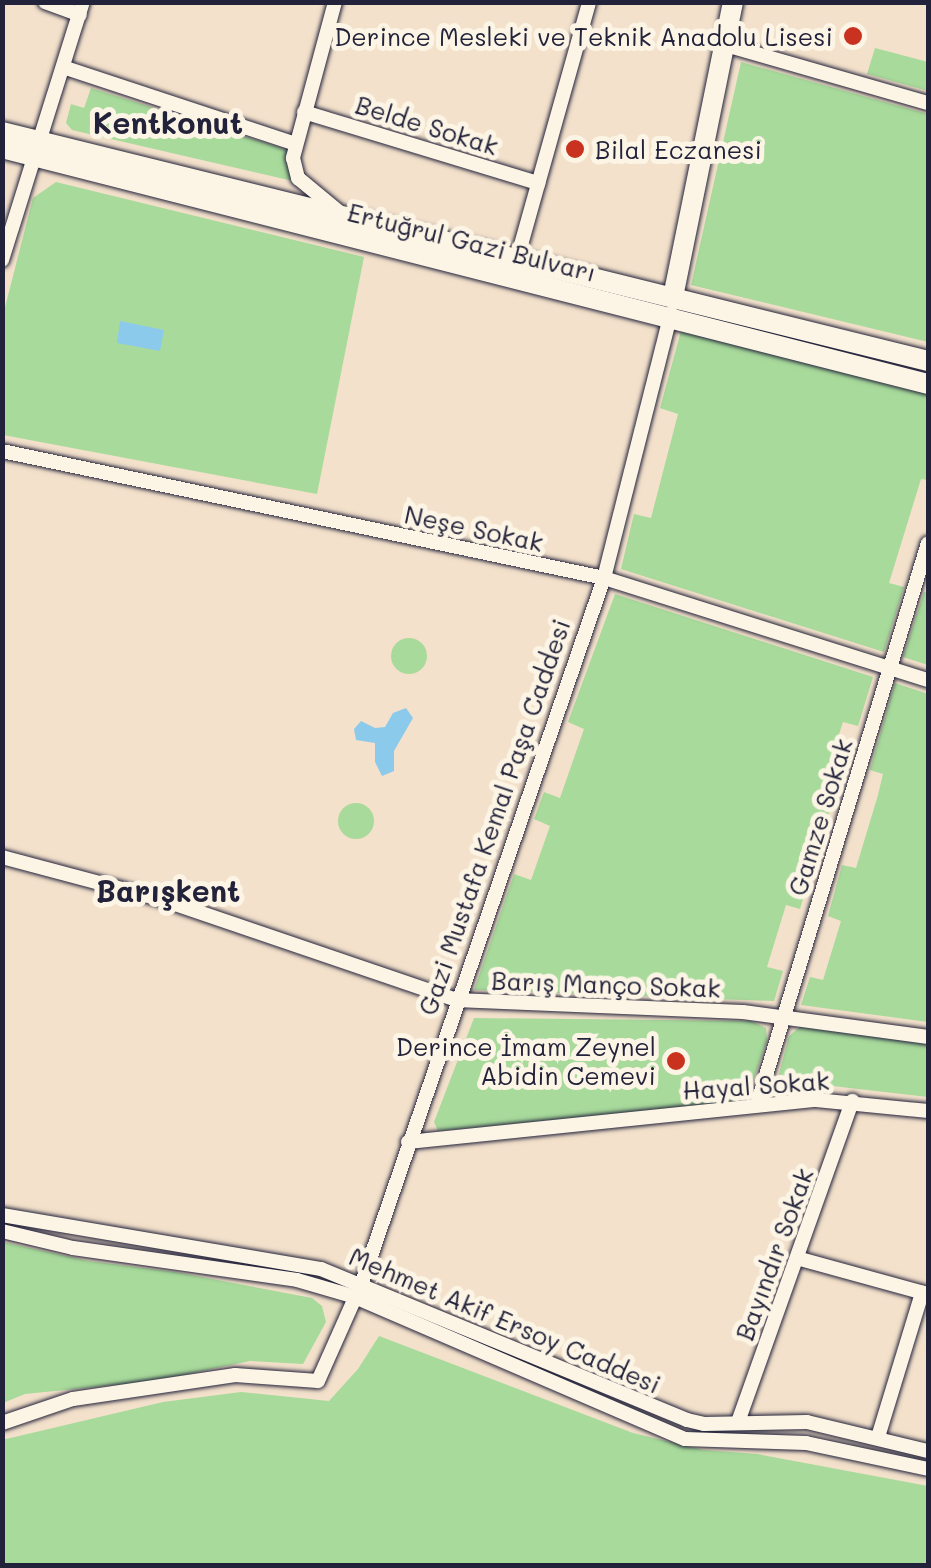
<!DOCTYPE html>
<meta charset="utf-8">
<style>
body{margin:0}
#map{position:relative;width:931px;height:1568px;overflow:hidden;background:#f3e1cb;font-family:Mali,sans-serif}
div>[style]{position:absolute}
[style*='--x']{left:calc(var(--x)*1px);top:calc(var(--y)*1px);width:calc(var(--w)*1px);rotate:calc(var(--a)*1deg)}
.green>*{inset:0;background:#a8da9b}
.round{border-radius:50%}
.water>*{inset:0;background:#8ccaec}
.roads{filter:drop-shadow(0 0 2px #22223b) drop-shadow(0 0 2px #22223b)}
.street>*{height:14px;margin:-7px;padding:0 7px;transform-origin:7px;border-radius:7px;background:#fcf5e5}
.secondary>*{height:20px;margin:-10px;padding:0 10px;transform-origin:10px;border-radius:10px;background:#fcf5e5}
.dots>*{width:28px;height:28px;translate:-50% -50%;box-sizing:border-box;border:5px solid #fcf5e5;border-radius:50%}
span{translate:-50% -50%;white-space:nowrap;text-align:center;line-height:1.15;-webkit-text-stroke:10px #fcf5e5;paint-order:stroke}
.poi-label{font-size:25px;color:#22223b}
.right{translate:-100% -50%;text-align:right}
.left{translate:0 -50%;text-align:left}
.street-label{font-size:25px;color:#22223b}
.quarter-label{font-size:30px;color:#22223b;font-weight:700}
.frame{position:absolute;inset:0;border:5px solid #22223b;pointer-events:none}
</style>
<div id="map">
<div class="green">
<i style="clip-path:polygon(875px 48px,928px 62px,928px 91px,867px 74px)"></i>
<i style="clip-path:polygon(741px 62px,928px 114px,928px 342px,691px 285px)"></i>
<i style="clip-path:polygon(91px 88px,288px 150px,293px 181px,72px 130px,66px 123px,71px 104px,84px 108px)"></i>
<i style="clip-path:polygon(56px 182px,364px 257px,317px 494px,3px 435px,3px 315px,33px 198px)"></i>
<i style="clip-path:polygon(681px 331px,928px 394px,928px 480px,921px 479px,889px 583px,904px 587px,884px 652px,621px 569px,634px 514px,651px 518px,678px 414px,660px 408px)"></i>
<i style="clip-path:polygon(924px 592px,928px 593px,928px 665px,903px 657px)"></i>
<i style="clip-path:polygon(615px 594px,873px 677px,858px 726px,843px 722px,826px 774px,840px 780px,825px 826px,812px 822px,797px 870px,810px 875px,800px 909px,786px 905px,767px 967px,783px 971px,774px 1001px,474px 990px,514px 874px,531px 880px,550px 826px,534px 819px,544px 792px,560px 798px,584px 729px,568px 722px)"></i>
<i class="round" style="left:391px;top:638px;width:36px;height:36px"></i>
<i style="clip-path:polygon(895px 683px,928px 694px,928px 1022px,801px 1005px,810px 977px,823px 980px,841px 921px,828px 916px,842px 865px,856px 868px,878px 795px,883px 774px,870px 770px)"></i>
<i class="round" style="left:338px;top:803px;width:36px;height:36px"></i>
<i style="clip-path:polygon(474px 1018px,751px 1021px,766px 1028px,767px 1040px,751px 1088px,744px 1098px,734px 1102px,438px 1131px,434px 1122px)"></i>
<i style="clip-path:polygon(801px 1026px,928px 1041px,928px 1097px,824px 1085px,780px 1089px,777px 1081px,789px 1036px)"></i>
<i style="clip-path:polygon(3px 1242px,89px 1261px,175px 1272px,312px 1298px,322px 1306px,326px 1322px,303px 1364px,250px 1361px,155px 1381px,25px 1394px,3px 1403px)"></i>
<i style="clip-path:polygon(379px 1336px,633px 1433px,704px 1450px,757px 1454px,928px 1486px,928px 1565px,3px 1565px,2px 1440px,163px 1402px,241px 1392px,329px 1401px,358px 1369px)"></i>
</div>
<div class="water">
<i style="clip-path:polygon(120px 321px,164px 330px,160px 351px,117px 343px)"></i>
<i style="clip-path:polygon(406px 708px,413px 718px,394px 751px,394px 771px,382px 776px,375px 762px,375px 743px,356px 740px,354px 729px,361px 721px,375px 728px,385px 727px,393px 713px)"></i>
</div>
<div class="roads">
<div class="street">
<i style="--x:45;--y:2;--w:37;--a:20"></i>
<i style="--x:335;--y:2;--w:162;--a:105.1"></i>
<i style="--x:293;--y:158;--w:21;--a:76"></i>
<i style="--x:298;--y:178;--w:52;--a:39.5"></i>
<i style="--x:722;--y:44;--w:214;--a:16"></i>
<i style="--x:63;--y:67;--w:245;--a:18.3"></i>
<i style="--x:304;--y:112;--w:245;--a:16.9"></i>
<i style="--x:517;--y:259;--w:267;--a:-74.3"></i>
<i style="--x:2;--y:260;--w:270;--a:-72.6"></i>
<i style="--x:2;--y:451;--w:615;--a:11.91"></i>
<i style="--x:604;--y:578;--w:340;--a:17.5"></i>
<i style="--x:2;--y:857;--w:163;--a:14.9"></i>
<i style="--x:160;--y:899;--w:313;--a:18.8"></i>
<i style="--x:456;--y:1000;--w:287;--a:2.4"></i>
<i style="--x:743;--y:1012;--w:187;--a:7.7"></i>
<i style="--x:757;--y:1105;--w:587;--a:-73.08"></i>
<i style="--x:408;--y:1142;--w:410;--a:-5.9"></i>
<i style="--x:816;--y:1100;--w:113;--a:5.6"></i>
<i style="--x:2;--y:1215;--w:324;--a:9.6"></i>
<i style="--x:321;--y:1269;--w:396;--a:22.4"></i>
<i style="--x:687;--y:1420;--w:17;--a:13"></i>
<i style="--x:704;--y:1424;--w:103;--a:-1.1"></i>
<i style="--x:807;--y:1422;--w:124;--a:13.5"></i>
<i style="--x:2;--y:1231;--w:73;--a:13.5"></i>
<i style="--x:73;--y:1248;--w:226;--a:8.1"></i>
<i style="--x:297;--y:1280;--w:60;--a:16.3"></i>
<i style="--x:355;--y:1297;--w:359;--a:23.3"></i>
<i style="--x:685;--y:1439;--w:121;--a:1.9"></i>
<i style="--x:806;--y:1443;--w:125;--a:12"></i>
<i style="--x:797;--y:1258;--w:136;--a:15.4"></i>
<i style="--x:738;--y:1422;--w:341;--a:-70.4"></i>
<i style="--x:2;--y:1423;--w:75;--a:-18.7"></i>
<i style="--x:73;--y:1399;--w:164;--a:-8.4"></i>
<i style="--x:235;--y:1375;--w:83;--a:4.1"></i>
<i style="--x:318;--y:1381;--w:108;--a:-66"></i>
<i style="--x:362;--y:1282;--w:744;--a:-71.03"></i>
<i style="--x:604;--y:578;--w:273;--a:-75.8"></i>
<i style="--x:878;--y:1437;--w:151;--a:-73"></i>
</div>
<div class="secondary">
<i style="--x:2;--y:132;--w:954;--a:13.89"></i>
<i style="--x:2;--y:148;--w:956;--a:14.3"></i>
<i style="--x:673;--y:297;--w:301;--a:-78.5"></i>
</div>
</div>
<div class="dots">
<i style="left:853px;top:36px;background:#c8321e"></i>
<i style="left:575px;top:149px;background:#c8321e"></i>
<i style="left:676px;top:1061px;background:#c8321e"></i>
</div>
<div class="poi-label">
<span class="right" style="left:833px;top:36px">Derince Mesleki ve Teknik Anadolu Lisesi</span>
<span class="left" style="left:595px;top:149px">Bilal Eczanesi</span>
<span class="right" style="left:656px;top:1061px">Derince İmam Zeynel<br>Abidin Cemevi</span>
</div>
<div class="street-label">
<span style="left:427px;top:125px;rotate:17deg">Belde Sokak</span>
<span style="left:472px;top:242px;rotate:14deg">Ertuğrul Gazi Bulvarı</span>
<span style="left:474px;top:528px;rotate:12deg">Neşe Sokak</span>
<span style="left:494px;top:817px;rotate:-71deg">Gazi Mustafa Kemal Paşa Caddesi</span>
<span style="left:820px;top:817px;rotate:-73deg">Gamze Sokak</span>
<span style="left:606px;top:984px;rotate:2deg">Barış Manço Sokak</span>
<span style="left:756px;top:1085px;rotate:-4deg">Hayal Sokak</span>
<span style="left:774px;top:1254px;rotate:-70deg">Bayındır Sokak</span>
<span style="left:505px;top:1320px;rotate:23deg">Mehmet Akif Ersoy Caddesi</span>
</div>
<div class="quarter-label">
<span style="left:168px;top:122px">Kentkonut</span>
<span style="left:168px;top:890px">Barışkent</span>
</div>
<div class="frame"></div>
</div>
